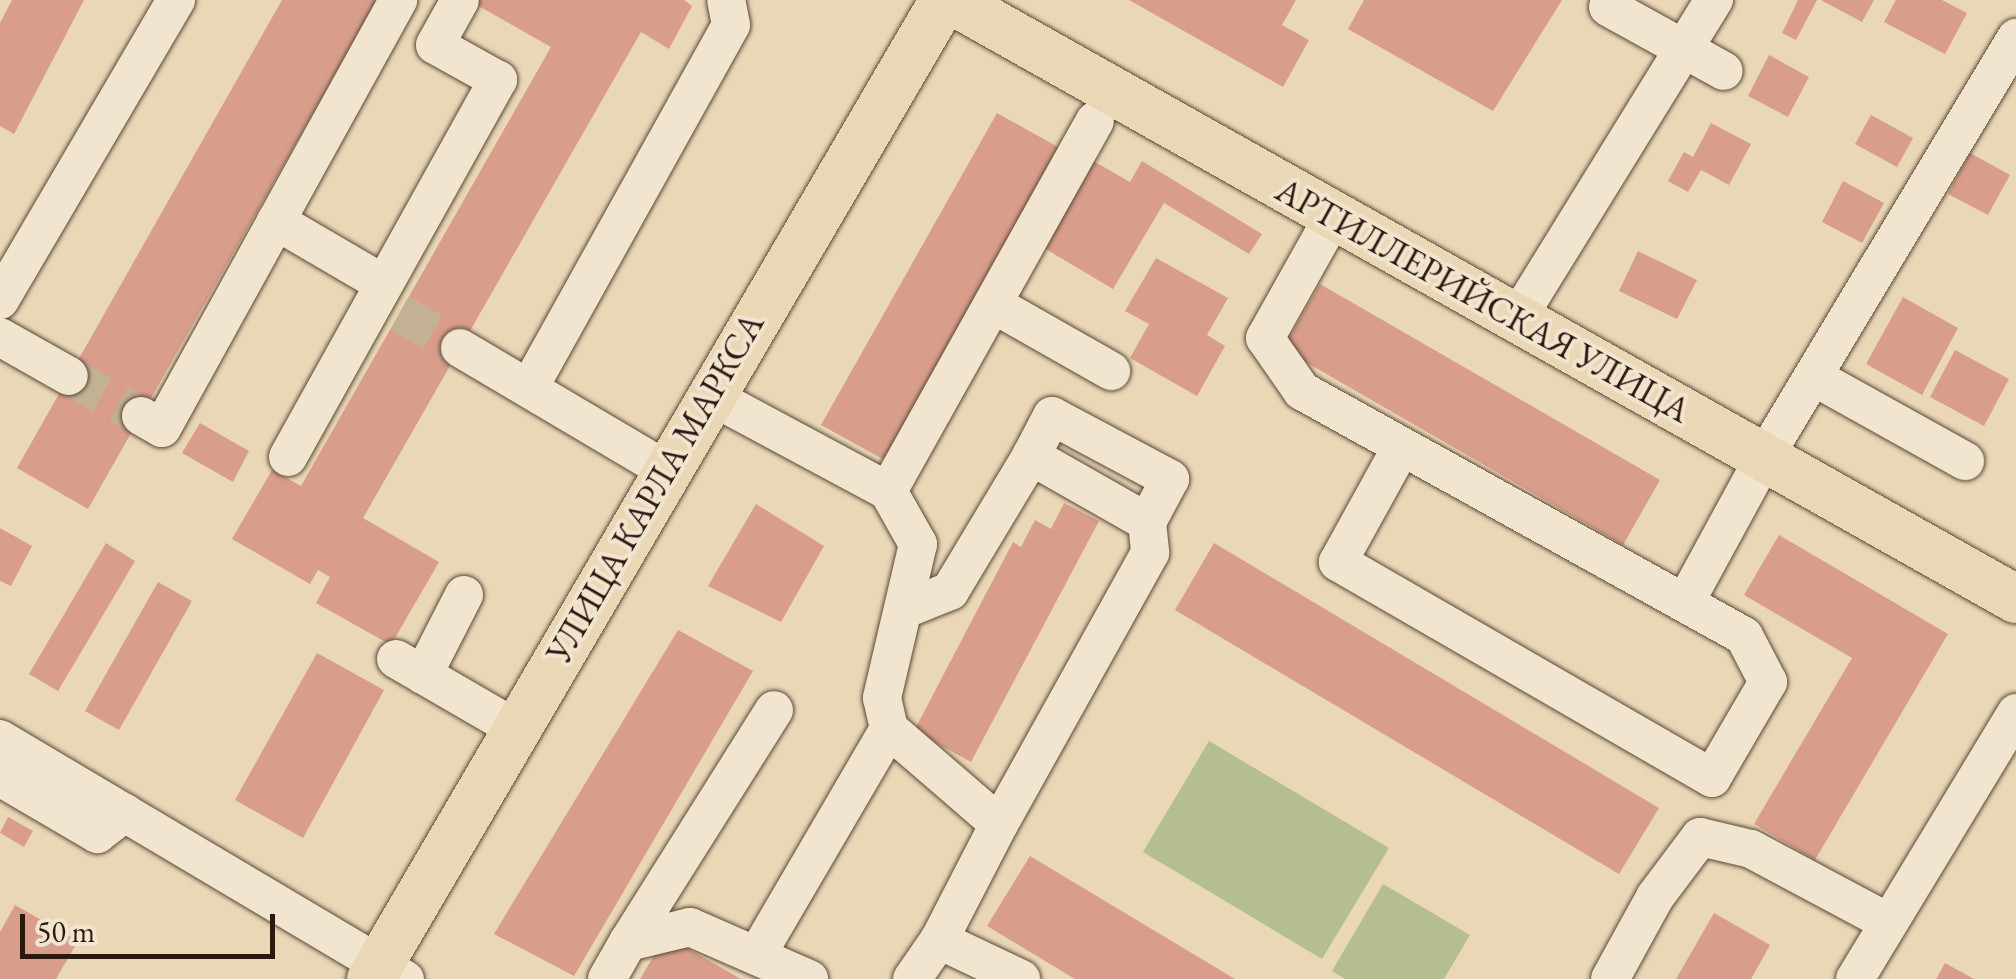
<!DOCTYPE html>
<meta charset="utf-8">
<style>
body{margin:0}
#map{position:relative;width:2016px;height:979px;overflow:hidden;background:#e9d7b6;font-family:"EB Garamond",serif}
div>[style]{position:absolute}
[style*='--x']{left:calc(var(--x)*1px);top:calc(var(--y)*1px);width:calc(var(--w)*1px);rotate:calc(var(--a)*1deg)}
.green>*{inset:0;background:#b5be8f}
.building>*{inset:0;background:#d99e8b}
.minor-tunnel>*{height:38px;margin-top:-19px;transform-origin:0;background:repeating-linear-gradient(90deg,#c3b195 0 38px,transparent 0 57px)}
.roads{filter:drop-shadow(0 0 2px #5b4839) drop-shadow(0 0 2px #5b4839)}
.minor>*{height:38px;margin:-19px;padding:0 19px;transform-origin:19px;border-radius:19px;background:#f1e5d0}
.major>*{height:48px;margin:-24px;padding:0 24px;transform-origin:24px;border-radius:24px;background:#e9d7b6}
span{translate:-50% -50%;white-space:nowrap;text-align:center;line-height:1.15;-webkit-text-stroke:8px #f1e5d0;paint-order:stroke}
.street-label{font-size:35px;color:#2c180f}
.scale{position:absolute;left:20px;top:914px;width:255px;height:45px;box-sizing:border-box;border:5px solid #2c180f;border-top:0;padding-left:12px;font-size:30px;line-height:35px;white-space:nowrap;color:#2c180f;-webkit-text-stroke:8px #f1e5d0;paint-order:stroke}
</style>
<div id="map">
<div class="green">
<i style="clip-path:polygon(1209px 741px,1389px 848px,1322px 959px,1143px 852px)"></i>
<i style="clip-path:polygon(1383px 884px,1470px 935px,1444px 979px,1345px 979px,1332px 971px)"></i>
</div>
<div class="building">
<i style="clip-path:polygon(12px 0,84px 0,14px 134px,0 126px,0 23px)"></i>
<i style="clip-path:polygon(282px 0,377px 0,88px 509px,17px 468px)"></i>
<i style="clip-path:polygon(468px 0,684px 0,692px 6px,669px 49px,641px 32px,363px 518px,439px 562px,391px 645px,316px 603px,330px 577px,318px 570px,310px 584px,232px 539px,272px 470px,301px 486px,551px 47px)"></i>
<i style="clip-path:polygon(1129px 0,1296px 0,1282px 25px,1309px 40px,1283px 87px)"></i>
<i style="clip-path:polygon(1364px 0,1562px 0,1493px 111px,1348px 29px)"></i>
<i style="clip-path:polygon(1798px 0,1817px 0,1796px 40px,1782px 33px)"></i>
<i style="clip-path:polygon(1821px 0,1874px 0,1862px 22px)"></i>
<i style="clip-path:polygon(1896px 0,1942px 0,1967px 13px,1945px 54px,1884px 22px)"></i>
<i style="clip-path:polygon(1769px 55px,1809px 77px,1788px 117px,1748px 96px)"></i>
<i style="clip-path:polygon(997px 113px,1065px 151px,890px 463px,821px 425px)"></i>
<i style="clip-path:polygon(1871px 115px,1913px 138px,1897px 167px,1855px 144px)"></i>
<i style="clip-path:polygon(1711px 123px,1751px 144px,1729px 185px,1701px 170px,1688px 192px,1668px 181px,1684px 152px,1693px 157px)"></i>
<i style="clip-path:polygon(1970px 153px,2010px 175px,1988px 215px,1948px 194px)"></i>
<i style="clip-path:polygon(1090px 159px,1130px 182px,1142px 161px,1262px 234px,1249px 254px,1164px 203px,1113px 289px,1039px 245px)"></i>
<i style="clip-path:polygon(1843px 181px,1884px 203px,1862px 243px,1822px 222px)"></i>
<i style="clip-path:polygon(1638px 251px,1697px 280px,1677px 319px,1619px 291px)"></i>
<i style="clip-path:polygon(1156px 258px,1228px 298px,1207px 335px,1225px 346px,1197px 396px,1130px 358px,1149px 324px,1125px 311px)"></i>
<i style="clip-path:polygon(1320px 284px,1660px 480px,1623px 545px,1283px 349px)"></i>
<i style="clip-path:polygon(1903px 297px,1958px 328px,1922px 395px,1866px 364px)"></i>
<i style="clip-path:polygon(1955px 350px,2009px 379px,1984px 426px,1930px 397px)"></i>
<i style="clip-path:polygon(200px 423px,249px 451px,233px 482px,182px 453px)"></i>
<i style="clip-path:polygon(1064px 503px,1099px 521px,971px 762px,914px 731px,1013px 542px,1021px 547px,1035px 520px,1051px 529px)"></i>
<i style="clip-path:polygon(756px 504px,824px 546px,781px 622px,708px 586px)"></i>
<i style="clip-path:polygon(0 528px,32px 546px,11px 586px,0 581px)"></i>
<i style="clip-path:polygon(1779px 535px,1948px 634px,1815px 860px,1754px 824px,1852px 658px,1744px 595px)"></i>
<i style="clip-path:polygon(106px 543px,135px 561px,58px 691px,29px 674px)"></i>
<i style="clip-path:polygon(1214px 543px,1659px 808px,1619px 874px,1175px 610px)"></i>
<i style="clip-path:polygon(158px 582px,192px 601px,119px 730px,85px 711px)"></i>
<i style="clip-path:polygon(678px 630px,753px 671px,574px 976px,494px 934px)"></i>
<i style="clip-path:polygon(317px 653px,384px 690px,303px 838px,235px 800px)"></i>
<i style="clip-path:polygon(8px 817px,33px 831px,24px 847px,0 833px)"></i>
<i style="clip-path:polygon(1030px 856px,1235px 979px,1075px 979px,987px 926px)"></i>
<i style="clip-path:polygon(15px 905px,78px 941px,56px 979px,0 979px,0 932px)"></i>
<i style="clip-path:polygon(1714px 913px,1770px 945px,1751px 979px,1676px 979px)"></i>
<i style="clip-path:polygon(685px 947px,741px 979px,640px 979px,656px 952px)"></i>
<i style="clip-path:polygon(1945px 963px,1974px 979px,1936px 979px)"></i>
</div>
<div class="minor-tunnel">
<i style="--x:400;--y:313;--w:69;--a:30.3"></i>
<i style="--x:69;--y:376;--w:82;--a:29.1"></i>
</div>
<div class="roads">
<div class="minor">
<i style="--x:1608;--y:7;--w:132;--a:28.9"></i>
<i style="--x:1333;--y:217;--w:139;--a:119.3"></i>
<i style="--x:1265;--y:338;--w:65;--a:55.1"></i>
<i style="--x:1302;--y:391;--w:505;--a:29"></i>
<i style="--x:1744;--y:636;--w:52;--a:62.4"></i>
<i style="--x:1768;--y:682;--w:111;--a:120.3"></i>
<i style="--x:1712;--y:778;--w:432;--a:-150"></i>
<i style="--x:1338;--y:562;--w:130;--a:-61.1"></i>
<i style="--x:276;--y:221;--w:125;--a:30.3"></i>
<i style="--x:0;--y:300;--w:348;--a:-59.6"></i>
<i style="--x:993;--y:304;--w:136;--a:29.6"></i>
<i style="--x:1515;--y:322;--w:379;--a:-58.3"></i>
<i style="--x:0;--y:337;--w:79;--a:29.5"></i>
<i style="--x:460;--y:348;--w:238;--a:30.6"></i>
<i style="--x:1814;--y:377;--w:173;--a:29.1"></i>
<i style="--x:529;--y:388;--w:415;--a:-60.9"></i>
<i style="--x:731;--y:25;--w:25;--a:-101"></i>
<i style="--x:709;--y:395;--w:203;--a:28.2"></i>
<i style="--x:888;--y:491;--w:424;--a:-60.8"></i>
<i style="--x:141;--y:416;--w:24;--a:30"></i>
<i style="--x:162;--y:428;--w:489;--a:-61.1"></i>
<i style="--x:1031;--y:456;--w:45;--a:-62.3"></i>
<i style="--x:1052;--y:416;--w:134;--a:28.1"></i>
<i style="--x:1170;--y:479;--w:49;--a:118.1"></i>
<i style="--x:288;--y:457;--w:432;--a:-60.9"></i>
<i style="--x:498;--y:80;--w:72;--a:-150.9"></i>
<i style="--x:435;--y:45;--w:51;--a:-60.9"></i>
<i style="--x:888;--y:491;--w:61;--a:60.5"></i>
<i style="--x:918;--y:544;--w:158;--a:103.2"></i>
<i style="--x:882;--y:698;--w:32;--a:77"></i>
<i style="--x:889;--y:729;--w:145;--a:40.8"></i>
<i style="--x:999;--y:824;--w:131;--a:117.3"></i>
<i style="--x:1687;--y:599;--w:163;--a:-61.4"></i>
<i style="--x:1765;--y:456;--w:488;--a:-59"></i>
<i style="--x:903;--y:610;--w:51;--a:-22"></i>
<i style="--x:950;--y:591;--w:157;--a:-59"></i>
<i style="--x:1031;--y:456;--w:133;--a:29.6"></i>
<i style="--x:1147;--y:522;--w:31;--a:84"></i>
<i style="--x:1150;--y:553;--w:310;--a:119.1"></i>
<i style="--x:396;--y:659;--w:138;--a:30.1"></i>
<i style="--x:423;--y:675;--w:90;--a:-62.9"></i>
<i style="--x:0;--y:739;--w:471;--a:30.7"></i>
<i style="--x:0;--y:777;--w:113;--a:30.4"></i>
<i style="--x:97;--y:834;--w:35;--a:-37"></i>
<i style="--x:628;--y:942;--w:274;--a:-57.8"></i>
<i style="--x:758;--y:953;--w:259;--a:-59.7"></i>
<i style="--x:607;--y:979;--w:43;--a:-60.4"></i>
<i style="--x:628;--y:942;--w:64;--a:-13.6"></i>
<i style="--x:690;--y:927;--w:130;--a:23.6"></i>
<i style="--x:912;--y:979;--w:47;--a:-55.3"></i>
<i style="--x:939;--y:940;--w:91;--a:25.4"></i>
<i style="--x:1610;--y:979;--w:94;--a:-61.2"></i>
<i style="--x:1655;--y:897;--w:75;--a:-53.1"></i>
<i style="--x:1700;--y:837;--w:52;--a:13.2"></i>
<i style="--x:1751;--y:849;--w:155;--a:28.1"></i>
<i style="--x:1855;--y:979;--w:311;--a:-58.8"></i>
</div>
<div class="major">
<i style="--x:951;--y:0;--w:1222;--a:29.36"></i>
<i style="--x:371;--y:979;--w:1134;--a:-59.66"></i>
</div>
</div>
<div class="street-label">
<span style="left:1483px;top:300px;rotate:29deg">АРТИЛЛЕРИЙСКАЯ УЛИЦА</span>
<span style="left:655px;top:488px;rotate:-60deg">УЛИЦА КАРЛА МАРКСА</span>
</div>
<div class="scale">50 m</div>
</div>
